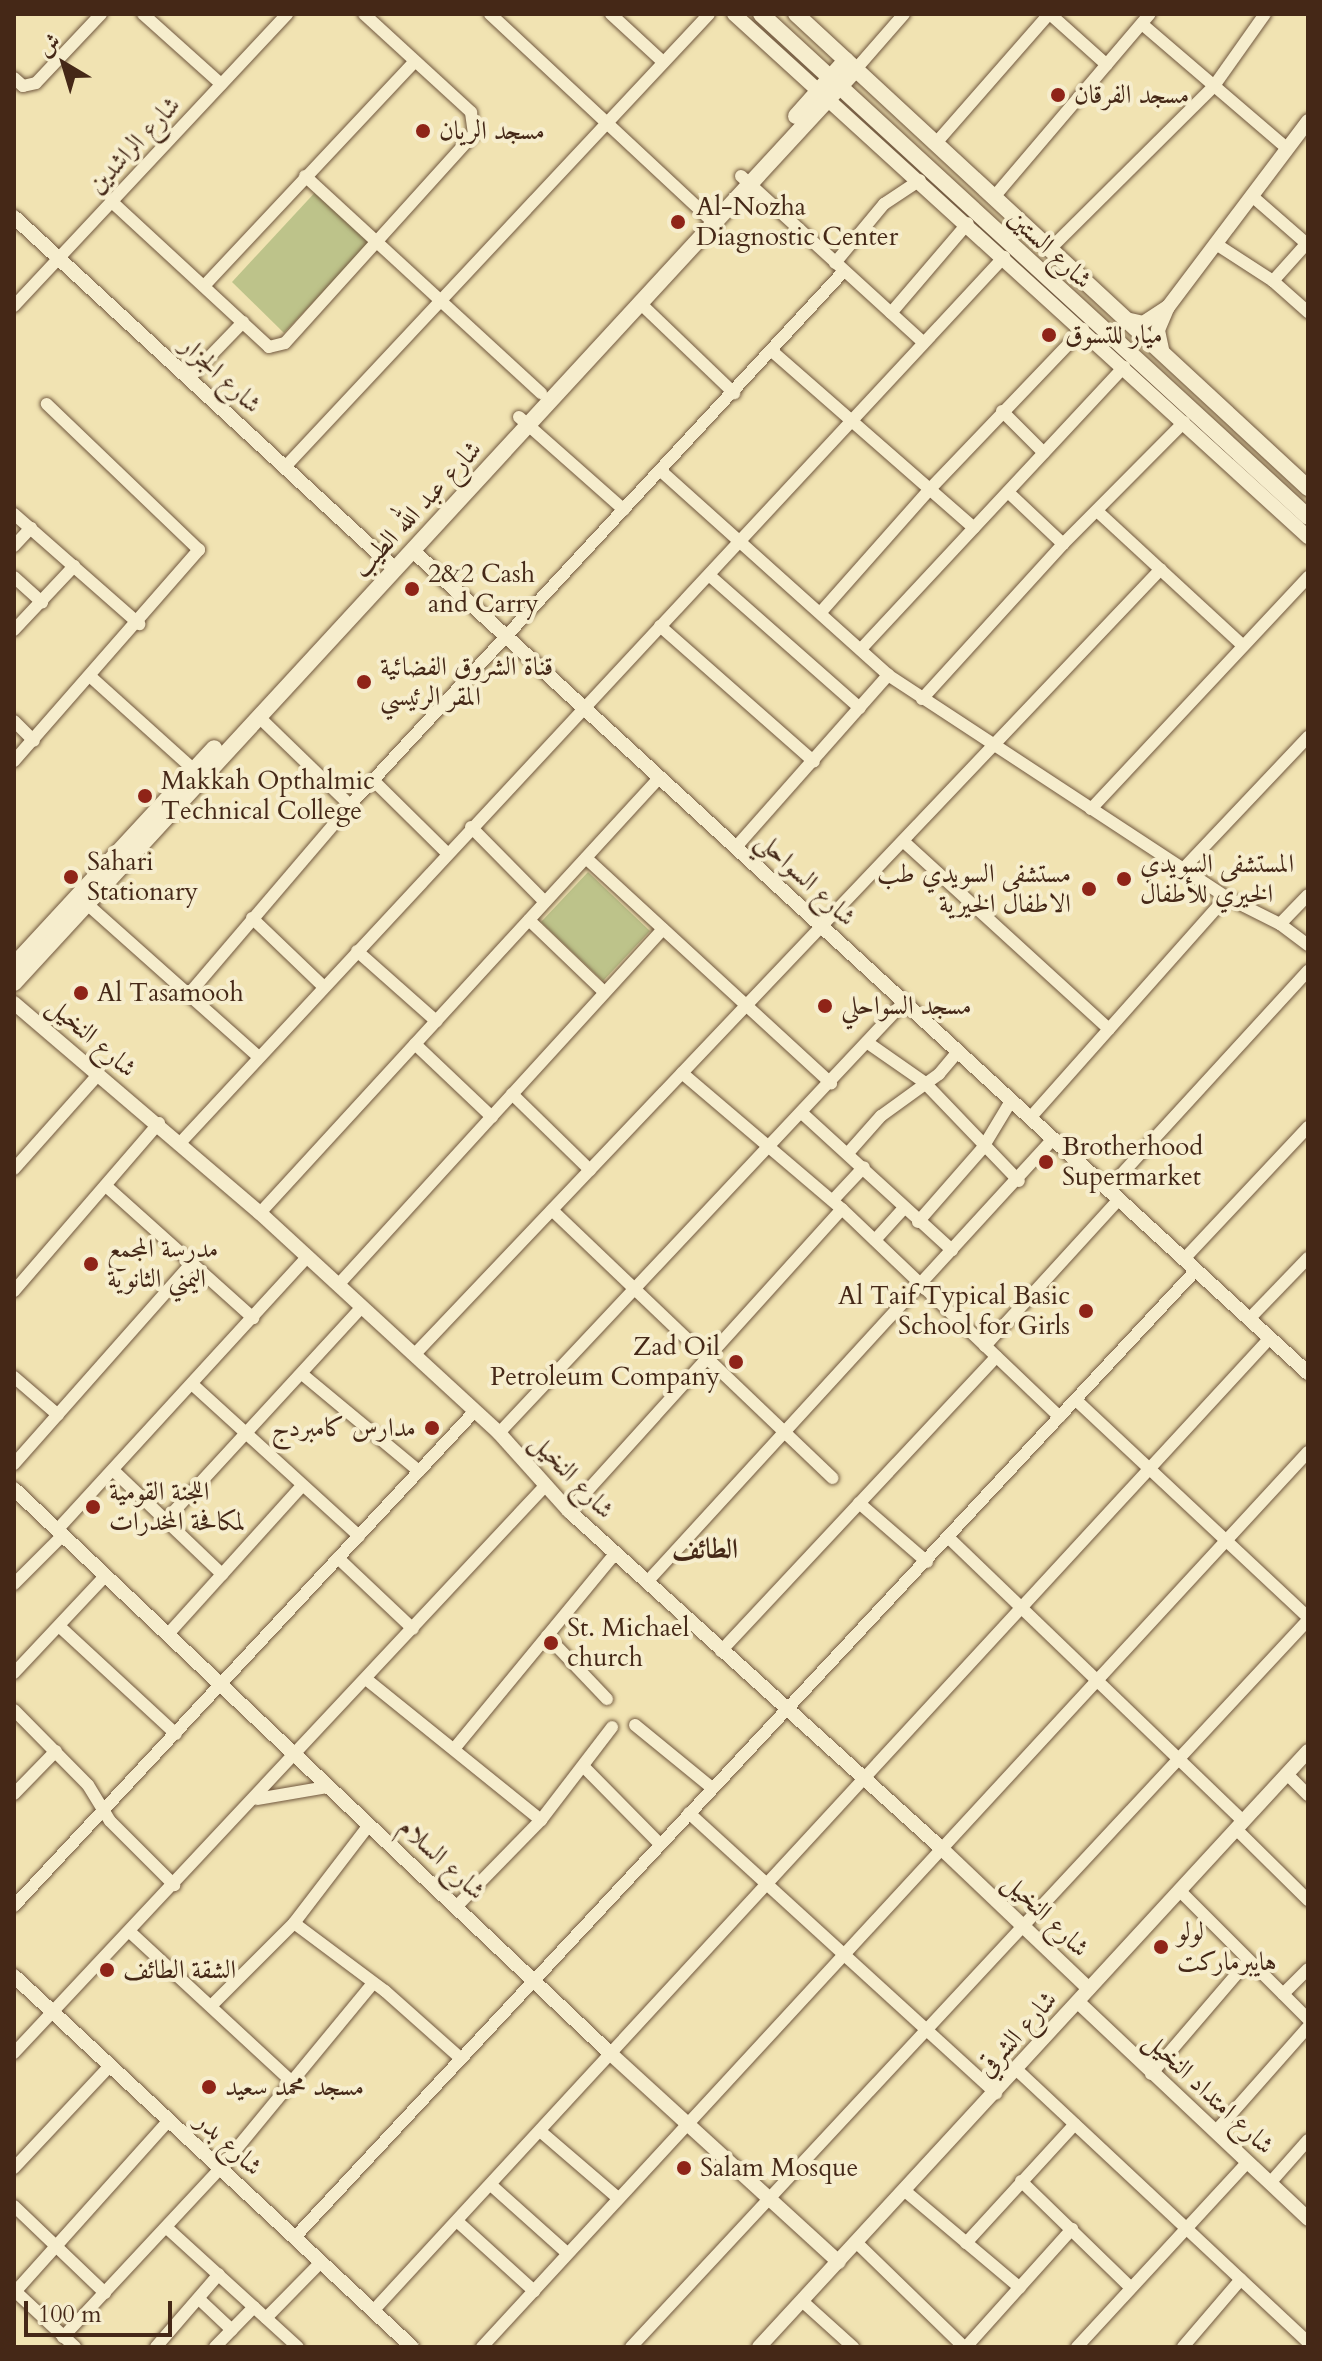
<!DOCTYPE html>
<meta charset="utf-8">
<style>
body{margin:0}
#map{position:relative;width:1322px;height:2361px;overflow:hidden;background:#f1e3b2;font-family:Cardo,Amiri,serif}
div>[style]{position:absolute}
[style*='--x']{left:calc(var(--x)*1px);top:calc(var(--y)*1px);width:calc(var(--w)*1px);rotate:calc(var(--a)*1deg)}
.green>*{inset:0;background:#bdc38a}
.roads{filter:drop-shadow(0 0 2px #70573e) drop-shadow(0 0 2px #70573e)}
.minor>*{height:12px;margin:-6px;padding:0 6px;transform-origin:6px;border-radius:6px;background:#f6edcd}
.tertiary>*{height:14px;margin:-7px;padding:0 7px;transform-origin:7px;border-radius:7px;background:#f6edcd}
.secondary>*{height:16px;margin:-8px;padding:0 8px;transform-origin:8px;border-radius:8px;background:#f6edcd}
.dots>*{width:22px;height:22px;translate:-50% -50%;box-sizing:border-box;border:4px solid #f6edcd;border-radius:50%}
span{translate:-50% -50%;white-space:nowrap;text-align:center;line-height:1.15;-webkit-text-stroke:8px #f6edcd;paint-order:stroke}
.poi-label{font-size:26px;color:#452817}
.left{translate:0 -50%;text-align:left}
.right{translate:-100% -50%;text-align:right}
.street-label{font-size:26px;color:#452817}
.neighbourhood-label{font-size:28px;color:#452817;font-weight:700}
.frame{position:absolute;inset:0;border:16px solid #452817;pointer-events:none}
.north{position:absolute;left:24px;top:24px;width:80px;height:80px;-webkit-text-stroke:6px #f6edcd;paint-order:stroke;rotate:322deg;font-size:22px;font-weight:700;line-height:32px;text-align:center;color:#452817}
.north::after{content:'';display:block;margin:auto;width:28px;height:36px;background:#452817;clip-path:polygon(50% 0,100% 100%,50% 72%,0 100%)}
.scale{position:absolute;left:24px;top:2301px;width:148px;height:36px;box-sizing:border-box;border:4px solid #452817;border-top:0;padding-left:10px;font-size:24px;line-height:28px;white-space:nowrap;color:#452817;-webkit-text-stroke:6px #f6edcd;paint-order:stroke}
</style>
<div id="map">
<div class="green">
<i style="clip-path:polygon(320px 187px,374px 238px,284px 333px,232px 282px)"></i>
<i style="clip-path:polygon(588px 872px,650px 931px,603px 981px,541px 922px)"></i>
</div>
<div class="roads">
<div class="minor">
<i style="--x:143;--y:14;--w:105;--a:41.9"></i>
<i style="--x:490;--y:14;--w:305;--a:43"></i>
<i style="--x:611;--y:14;--w:71;--a:42.7"></i>
<i style="--x:1050;--y:14;--w:76;--a:41.8"></i>
<i style="--x:1142;--y:24;--w:192;--a:40.6"></i>
<i style="--x:856;--y:69;--w:73;--a:-48.9"></i>
<i style="--x:14;--y:78;--w:12;--a:42"></i>
<i style="--x:23;--y:86;--w:13;--a:-13"></i>
<i style="--x:36;--y:83;--w:95;--a:-46.7"></i>
<i style="--x:936;--y:143;--w:171;--a:-48.8"></i>
<i style="--x:305;--y:176;--w:321;--a:42.6"></i>
<i style="--x:741;--y:176;--w:246;--a:42.4"></i>
<i style="--x:1252;--y:196;--w:73;--a:41.1"></i>
<i style="--x:994;--y:197;--w:240;--a:-49.6"></i>
<i style="--x:111;--y:201;--w:215;--a:42.7"></i>
<i style="--x:269;--y:347;--w:16;--a:-14"></i>
<i style="--x:285;--y:343;--w:282;--a:-47.9"></i>
<i style="--x:474;--y:134;--w:22;--a:-98"></i>
<i style="--x:471;--y:112;--w:145;--a:-137.5"></i>
<i style="--x:1216;--y:244;--w:68;--a:33"></i>
<i style="--x:1273;--y:281;--w:47;--a:41.5"></i>
<i style="--x:1050;--y:249;--w:231;--a:-44.8"></i>
<i style="--x:1214;--y:86;--w:88;--a:-54.7"></i>
<i style="--x:835;--y:263;--w:77;--a:-50.3"></i>
<i style="--x:884;--y:204;--w:43;--a:-33.7"></i>
<i style="--x:1273;--y:281;--w:52;--a:-48.1"></i>
<i style="--x:204;--y:286;--w:308;--a:-46.8"></i>
<i style="--x:639;--y:302;--w:132;--a:43.8"></i>
<i style="--x:14;--y:306;--w:400;--a:-46.9"></i>
<i style="--x:891;--y:313;--w:118;--a:-49.5"></i>
<i style="--x:773;--y:352;--w:267;--a:41.2"></i>
<i style="--x:189;--y:378;--w:78;--a:-46"></i>
<i style="--x:1002;--y:411;--w:59;--a:45"></i>
<i style="--x:519;--y:417;--w:140;--a:41.5"></i>
<i style="--x:285;--y:467;--w:620;--a:-46.89"></i>
<i style="--x:661;--y:471;--w:305;--a:41.9"></i>
<i style="--x:888;--y:675;--w:404;--a:33.3"></i>
<i style="--x:1226;--y:897;--w:60;--a:26.6"></i>
<i style="--x:1280;--y:924;--w:35;--a:37"></i>
<i style="--x:1008;--y:492;--w:76;--a:43.4"></i>
<i style="--x:1097;--y:511;--w:197;--a:42.7"></i>
<i style="--x:14;--y:514;--w:167;--a:41.3"></i>
<i style="--x:14;--y:546;--w:25;--a:-47"></i>
<i style="--x:709;--y:575;--w:201;--a:41.4"></i>
<i style="--x:14;--y:577;--w:38;--a:42"></i>
<i style="--x:821;--y:612;--w:163;--a:-48.5"></i>
<i style="--x:929;--y:490;--w:223;--a:-46.3"></i>
<i style="--x:660;--y:626;--w:205;--a:41.4"></i>
<i style="--x:14;--y:630;--w:88;--a:-46.8"></i>
<i style="--x:861;--y:649;--w:386;--a:-47"></i>
<i style="--x:92;--y:678;--w:137;--a:42"></i>
<i style="--x:922;--y:699;--w:210;--a:-47.7"></i>
<i style="--x:1063;--y:544;--w:172;--a:-45.2"></i>
<i style="--x:258;--y:716;--w:128;--a:44.1"></i>
<i style="--x:14;--y:721;--w:28;--a:45"></i>
<i style="--x:14;--y:761;--w:281;--a:-48.8"></i>
<i style="--x:199;--y:550;--w:211;--a:-136.2"></i>
<i style="--x:375;--y:782;--w:101;--a:44.6"></i>
<i style="--x:1091;--y:809;--w:318;--a:-46.9"></i>
<i style="--x:471;--y:827;--w:105;--a:45.4"></i>
<i style="--x:903;--y:841;--w:279;--a:42.4"></i>
<i style="--x:736;--y:847;--w:230;--a:-48.5"></i>
<i style="--x:586;--y:858;--w:333;--a:42.6"></i>
<i style="--x:1183;--y:869;--w:182;--a:-46.6"></i>
<i style="--x:87;--y:904;--w:230;--a:41.7"></i>
<i style="--x:252;--y:918;--w:98;--a:43.8"></i>
<i style="--x:529;--y:920;--w:104;--a:43.8"></i>
<i style="--x:1280;--y:924;--w:40;--a:-46"></i>
<i style="--x:357;--y:951;--w:106;--a:41.5"></i>
<i style="--x:188;--y:995;--w:250;--a:-49.5"></i>
<i style="--x:350;--y:805;--w:727;--a:-47.23"></i>
<i style="--x:868;--y:1043;--w:68;--a:34.9"></i>
<i style="--x:924;--y:1082;--w:137;--a:46.2"></i>
<i style="--x:415;--y:1044;--w:106;--a:43.5"></i>
<i style="--x:682;--y:1073;--w:210;--a:40.4"></i>
<i style="--x:842;--y:1209;--w:301;--a:43.7"></i>
<i style="--x:512;--y:1094;--w:109;--a:44.3"></i>
<i style="--x:803;--y:1114;--w:202;--a:42.4"></i>
<i style="--x:1030;--y:1118;--w:295;--a:-48.4"></i>
<i style="--x:181;--y:1142;--w:1209;--a:-47.08"></i>
<i style="--x:849;--y:1152;--w:48;--a:-48.4"></i>
<i style="--x:881;--y:1116;--w:72;--a:-35.9"></i>
<i style="--x:939;--y:1074;--w:30;--a:-50"></i>
<i style="--x:14;--y:1169;--w:125;--a:-48.3"></i>
<i style="--x:106;--y:1186;--w:198;--a:41.9"></i>
<i style="--x:1108;--y:1189;--w:296;--a:-47.5"></i>
<i style="--x:833;--y:1200;--w:45;--a:-46.8"></i>
<i style="--x:552;--y:1210;--w:388;--a:43.7"></i>
<i style="--x:260;--y:1213;--w:592;--a:-47.47"></i>
<i style="--x:918;--y:1222;--w:97;--a:-48.8"></i>
<i style="--x:982;--y:1149;--w:56;--a:-58.9"></i>
<i style="--x:875;--y:1240;--w:43;--a:-47.8"></i>
<i style="--x:1184;--y:1259;--w:181;--a:-46.8"></i>
<i style="--x:338;--y:1285;--w:482;--a:-47.6"></i>
<i style="--x:14;--y:1291;--w:222;--a:-49.2"></i>
<i style="--x:1249;--y:1319;--w:85;--a:-46"></i>
<i style="--x:985;--y:1346;--w:199;--a:-47.6"></i>
<i style="--x:414;--y:1355;--w:1084;--a:-46.46"></i>
<i style="--x:302;--y:1374;--w:152;--a:39.7"></i>
<i style="--x:14;--y:1377;--w:58;--a:40.8"></i>
<i style="--x:192;--y:1384;--w:226;--a:42.3"></i>
<i style="--x:1077;--y:1401;--w:316;--a:43.1"></i>
<i style="--x:499;--y:1433;--w:591;--a:-46.78"></i>
<i style="--x:14;--y:1464;--w:268;--a:-48.5"></i>
<i style="--x:113;--y:1470;--w:151;--a:43.7"></i>
<i style="--x:859;--y:1503;--w:90;--a:40.9"></i>
<i style="--x:569;--y:1511;--w:407;--a:-47.9"></i>
<i style="--x:166;--y:1520;--w:289;--a:-47.4"></i>
<i style="--x:57;--y:1530;--w:370;--a:-47.5"></i>
<i style="--x:949;--y:1538;--w:408;--a:43.9"></i>
<i style="--x:338;--y:1558;--w:103;--a:43.4"></i>
<i style="--x:647;--y:1582;--w:601;--a:-47.5"></i>
<i style="--x:14;--y:1584;--w:69;--a:-45"></i>
<i style="--x:59;--y:1626;--w:159;--a:42.7"></i>
<i style="--x:169;--y:1633;--w:198;--a:-47.9"></i>
<i style="--x:547;--y:1636;--w:87;--a:46.4"></i>
<i style="--x:721;--y:1651;--w:403;--a:-46.9"></i>
<i style="--x:14;--y:1673;--w:134;--a:-46.8"></i>
<i style="--x:366;--y:1679;--w:225;--a:38.9"></i>
<i style="--x:14;--y:1710;--w:105;--a:45.4"></i>
<i style="--x:88;--y:1785;--w:42;--a:58.6"></i>
<i style="--x:110;--y:1821;--w:91;--a:45"></i>
<i style="--x:635;--y:1725;--w:99;--a:39.3"></i>
<i style="--x:454;--y:1749;--w:253;--a:-50.5"></i>
<i style="--x:584;--y:1767;--w:107;--a:45.4"></i>
<i style="--x:1287;--y:1774;--w:30;--a:45"></i>
<i style="--x:14;--y:1794;--w:60;--a:-45.7"></i>
<i style="--x:257;--y:1799;--w:71;--a:-9.7"></i>
<i style="--x:689;--y:1813;--w:416;--a:42.4"></i>
<i style="--x:1237;--y:1830;--w:100;--a:44.6"></i>
<i style="--x:1180;--y:1891;--w:181;--a:45"></i>
<i style="--x:458;--y:1905;--w:119;--a:-45.7"></i>
<i style="--x:541;--y:1820;--w:117;--a:-52.6"></i>
<i style="--x:14;--y:1906;--w:676;--a:-47.04"></i>
<i style="--x:294;--y:1923;--w:114;--a:36.8"></i>
<i style="--x:385;--y:1991;--w:99;--a:41.7"></i>
<i style="--x:130;--y:1932;--w:217;--a:42.8"></i>
<i style="--x:1283;--y:1994;--w:35;--a:-45"></i>
<i style="--x:212;--y:2005;--w:116;--a:-45"></i>
<i style="--x:294;--y:1923;--w:123;--a:-52.6"></i>
<i style="--x:14;--y:2053;--w:775;--a:-46.88"></i>
<i style="--x:1017;--y:2070;--w:398;--a:43.1"></i>
<i style="--x:1151;--y:2074;--w:149;--a:-49.4"></i>
<i style="--x:540;--y:2131;--w:103;--a:40.7"></i>
<i style="--x:1216;--y:2131;--w:139;--a:-48.5"></i>
<i style="--x:14;--y:2168;--w:139;--a:-46.8"></i>
<i style="--x:1021;--y:2181;--w:153;--a:44.2"></i>
<i style="--x:1270;--y:2183;--w:57;--a:-48.5"></i>
<i style="--x:491;--y:2185;--w:102;--a:41.8"></i>
<i style="--x:905;--y:2191;--w:150;--a:40.1"></i>
<i style="--x:14;--y:2206;--w:126;--a:43.7"></i>
<i style="--x:458;--y:2222;--w:103;--a:42.2"></i>
<i style="--x:167;--y:2228;--w:177;--a:42.3"></i>
<i style="--x:295;--y:2237;--w:1322;--a:-47.02"></i>
<i style="--x:857;--y:2243;--w:149;--a:44.2"></i>
<i style="--x:966;--y:2243;--w:161;--a:-47.5"></i>
<i style="--x:16;--y:2292;--w:81;--a:43"></i>
<i style="--x:14;--y:2293;--w:232;--a:-48.1"></i>
<i style="--x:199;--y:2299;--w:45;--a:43.2"></i>
<i style="--x:802;--y:2301;--w:69;--a:42"></i>
<i style="--x:373;--y:2311;--w:1323;--a:-47.33"></i>
<i style="--x:266;--y:2318;--w:78;--a:-45.5"></i>
<i style="--x:63;--y:2337;--w:229;--a:-47"></i>
<i style="--x:219;--y:2170;--w:242;--a:-50.5"></i>
<i style="--x:156;--y:2347;--w:96;--a:-49.2"></i>
<i style="--x:215;--y:2347;--w:56;--a:-45.7"></i>
<i style="--x:482;--y:2347;--w:1218;--a:-47.3"></i>
<i style="--x:631;--y:2347;--w:993;--a:-47.04"></i>
<i style="--x:966;--y:2347;--w:159;--a:-48.1"></i>
<i style="--x:1077;--y:2347;--w:252;--a:-47.3"></i>
<i style="--x:1183;--y:2347;--w:89;--a:-49.5"></i>
</div>
<div class="tertiary">
<i style="--x:734;--y:14;--w:777;--a:42.34"></i>
<i style="--x:14;--y:217;--w:517;--a:42.73"></i>
<i style="--x:1126;--y:319;--w:17;--a:13"></i>
<i style="--x:1143;--y:323;--w:30;--a:-33"></i>
<i style="--x:1163;--y:354;--w:25;--a:-102"></i>
<i style="--x:1158;--y:330;--w:25;--a:-67"></i>
<i style="--x:1168;--y:307;--w:233;--a:-53"></i>
<i style="--x:412;--y:550;--w:1217;--a:42.57"></i>
<i style="--x:14;--y:1003;--w:323;--a:40.5"></i>
<i style="--x:260;--y:1213;--w:325;--a:42.6"></i>
<i style="--x:499;--y:1433;--w:105;--a:48.1"></i>
<i style="--x:569;--y:1511;--w:502;--a:42.17"></i>
<i style="--x:941;--y:1848;--w:204;--a:43.6"></i>
<i style="--x:14;--y:1489;--w:823;--a:43.43"></i>
<i style="--x:612;--y:2055;--w:307;--a:42.4"></i>
<i style="--x:14;--y:1976;--w:544;--a:42.99"></i>
<i style="--x:1078;--y:2002;--w:316;--a:43.3"></i>
<i style="--x:759;--y:2347;--w:810;--a:-47.35"></i>
</div>
<div class="secondary">
<i style="--x:761;--y:14;--w:743;--a:42.6"></i>
<i style="--x:796;--y:14;--w:698;--a:42.79"></i>
<i style="--x:796;--y:116;--w:75;--a:-48.2"></i>
<i style="--x:14;--y:965;--w:295;--a:-47.3"></i>
<i style="--x:14;--y:983;--w:1243;--a:-47.35"></i>
</div>
</div>
<div class="dots">
<i style="left:1058px;top:95px;background:#8f2418"></i>
<i style="left:423px;top:131px;background:#8f2418"></i>
<i style="left:678px;top:222px;background:#8f2418"></i>
<i style="left:1049px;top:335px;background:#8f2418"></i>
<i style="left:412px;top:589px;background:#8f2418"></i>
<i style="left:364px;top:682px;background:#8f2418"></i>
<i style="left:145px;top:796px;background:#8f2418"></i>
<i style="left:71px;top:877px;background:#8f2418"></i>
<i style="left:1124px;top:879px;background:#8f2418"></i>
<i style="left:1089px;top:889px;background:#8f2418"></i>
<i style="left:81px;top:993px;background:#8f2418"></i>
<i style="left:825px;top:1006px;background:#8f2418"></i>
<i style="left:1046px;top:1162px;background:#8f2418"></i>
<i style="left:91px;top:1264px;background:#8f2418"></i>
<i style="left:1086px;top:1311px;background:#8f2418"></i>
<i style="left:736px;top:1362px;background:#8f2418"></i>
<i style="left:432px;top:1428px;background:#8f2418"></i>
<i style="left:93px;top:1507px;background:#8f2418"></i>
<i style="left:551px;top:1643px;background:#8f2418"></i>
<i style="left:1161px;top:1947px;background:#8f2418"></i>
<i style="left:107px;top:1970px;background:#8f2418"></i>
<i style="left:209px;top:2087px;background:#8f2418"></i>
<i style="left:684px;top:2168px;background:#8f2418"></i>
</div>
<div class="poi-label">
<span class="left" style="left:1074px;top:95px">مسجد الفرقان</span>
<span class="left" style="left:439px;top:131px">مسجد الريان</span>
<span class="left" style="left:696px;top:222px">Al-Nozha<br>Diagnostic Center</span>
<span class="left" style="left:1065px;top:335px">ميار للتسوق</span>
<span class="left" style="left:428px;top:589px">2&amp;2 Cash<br>and Carry</span>
<span class="left" style="left:380px;top:682px">قناة الشروق الفضائية<br>المقر الرئيسي</span>
<span class="left" style="left:161px;top:796px">Makkah Opthalmic<br>Technical College</span>
<span class="left" style="left:87px;top:877px">Sahari<br>Stationary</span>
<span class="left" style="left:1140px;top:879px">المستشفى السويدي<br>الخيري للأطفال</span>
<span class="right" style="left:1071px;top:889px">مستشفى السويدي طب<br>الاطفال الخيرية</span>
<span class="left" style="left:97px;top:993px">Al Tasamooh</span>
<span class="left" style="left:841px;top:1006px">مسجد السواحلي</span>
<span class="left" style="left:1062px;top:1162px">Brotherhood<br>Supermarket</span>
<span class="left" style="left:107px;top:1264px">مدرسة المجمع<br>اليمني الثانوية</span>
<span class="right" style="left:1070px;top:1311px">Al Taif Typical Basic<br>School for Girls</span>
<span class="right" style="left:720px;top:1362px">Zad Oil<br>Petroleum Company</span>
<span class="right" style="left:416px;top:1428px">مدارس كامبردج</span>
<span class="left" style="left:109px;top:1507px">اللجنة القومية<br>لمكافحة المخدرات</span>
<span class="left" style="left:567px;top:1643px">St. Michael<br>church</span>
<span class="left" style="left:1177px;top:1947px">لولو<br>هايبرماركت</span>
<span class="left" style="left:123px;top:1970px">الشقة الطائف</span>
<span class="left" style="left:225px;top:2087px">مسجد محمد سعيد</span>
<span class="left" style="left:700px;top:2168px">Salam Mosque</span>
</div>
<div class="street-label">
<span style="left:134px;top:145px;rotate:-47deg">شارع الراشدين</span>
<span style="left:1050px;top:249px;rotate:43deg">شارع الستين</span>
<span style="left:221px;top:375px;rotate:43deg">شارع الجزار</span>
<span style="left:417px;top:509px;rotate:-47deg">شارع عبد الله الطيب</span>
<span style="left:806px;top:879px;rotate:43deg">شارع السواحلي</span>
<span style="left:92px;top:1037px;rotate:41deg">شارع النخيل</span>
<span style="left:572px;top:1476px;rotate:46deg">شارع النخيل</span>
<span style="left:442px;top:1859px;rotate:43deg">شارع السلام</span>
<span style="left:1046px;top:1915px;rotate:44deg">شارع النخيل</span>
<span style="left:1017px;top:2034px;rotate:-48deg">شارع الشرقي</span>
<span style="left:1209px;top:2093px;rotate:43deg">شارع امتداد النخيل</span>
<span style="left:229px;top:2144px;rotate:43deg">شارع بدر</span>
</div>
<div class="neighbourhood-label">
<span style="left:705px;top:1549px">الطائف</span>
</div>
<div class="frame"></div>
<div class="north">ش</div>
<div class="scale">100 m</div>
</div>
